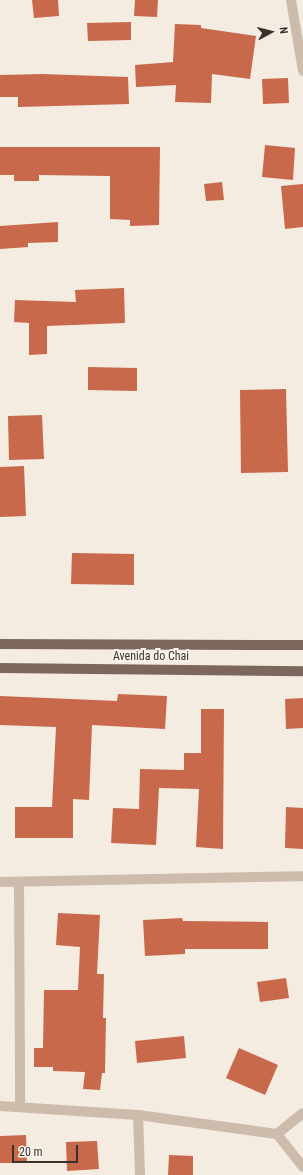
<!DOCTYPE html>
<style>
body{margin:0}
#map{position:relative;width:303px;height:1175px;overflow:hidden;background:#f4ebe1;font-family:"Roboto Condensed",sans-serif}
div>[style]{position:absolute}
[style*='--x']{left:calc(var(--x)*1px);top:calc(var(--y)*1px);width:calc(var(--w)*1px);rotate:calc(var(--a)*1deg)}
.building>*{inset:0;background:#c8694b}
.minor>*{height:10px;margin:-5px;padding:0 5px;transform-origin:5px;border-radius:5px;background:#cdbbac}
.major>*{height:10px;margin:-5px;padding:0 5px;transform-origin:5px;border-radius:5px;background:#7d675c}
span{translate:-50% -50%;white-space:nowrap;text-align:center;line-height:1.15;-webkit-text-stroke:4px #fbf5ee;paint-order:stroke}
.street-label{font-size:12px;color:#3b302b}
.north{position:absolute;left:251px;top:12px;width:40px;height:40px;-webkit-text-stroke:3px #fbf5ee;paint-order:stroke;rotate:83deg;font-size:11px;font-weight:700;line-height:16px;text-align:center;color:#3b302b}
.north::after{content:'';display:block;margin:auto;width:14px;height:18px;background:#3b302b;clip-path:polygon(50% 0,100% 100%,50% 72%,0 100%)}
.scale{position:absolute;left:12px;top:1145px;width:66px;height:18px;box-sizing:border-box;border:2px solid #3b302b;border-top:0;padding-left:5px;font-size:12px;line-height:14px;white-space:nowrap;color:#3b302b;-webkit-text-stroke:3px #fbf5ee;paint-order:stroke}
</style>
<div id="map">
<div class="building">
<i style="clip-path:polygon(32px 0,58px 0,59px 16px,34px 18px)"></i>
<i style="clip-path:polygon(135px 0,158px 0,157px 17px,134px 16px)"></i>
<i style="clip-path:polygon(131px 22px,131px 40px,88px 41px,87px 23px)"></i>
<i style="clip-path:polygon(175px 24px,201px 25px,201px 28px,256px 36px,250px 79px,212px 74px,211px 103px,175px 102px,176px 85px,136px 87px,135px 65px,173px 62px)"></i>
<i style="clip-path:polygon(42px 74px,128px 77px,129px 104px,18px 107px,18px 97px,0 97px,0 75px)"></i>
<i style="clip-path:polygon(288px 78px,289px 103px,263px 104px,262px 79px)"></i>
<i style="clip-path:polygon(265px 145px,295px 148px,293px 180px,262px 177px)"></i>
<i style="clip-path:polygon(0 147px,160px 147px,159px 225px,130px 226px,130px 220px,110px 219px,110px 176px,39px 175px,39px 181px,14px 181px,14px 175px,0 175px)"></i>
<i style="clip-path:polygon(222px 182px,224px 200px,206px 201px,204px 184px)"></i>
<i style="clip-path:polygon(303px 184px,303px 227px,285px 229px,281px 186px)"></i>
<i style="clip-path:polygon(58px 222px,58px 242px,28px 243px,28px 247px,0 249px,0 226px)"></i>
<i style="clip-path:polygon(124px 288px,125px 323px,47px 326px,47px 354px,29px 355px,29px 323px,14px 322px,15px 300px,76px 302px,75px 290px)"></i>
<i style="clip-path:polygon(88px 367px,137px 368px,137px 391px,88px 390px)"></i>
<i style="clip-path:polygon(286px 389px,288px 472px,241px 473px,240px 390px)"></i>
<i style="clip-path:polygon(42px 415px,44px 459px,9px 460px,8px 416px)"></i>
<i style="clip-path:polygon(24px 466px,26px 516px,0 517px,0 467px)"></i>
<i style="clip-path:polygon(72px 553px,134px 554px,134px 585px,71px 584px)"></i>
<i style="clip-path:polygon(118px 694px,167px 696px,165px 729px,92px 725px,89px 800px,73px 799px,73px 838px,15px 838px,15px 807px,52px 807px,56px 727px,0 725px,0 696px,117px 701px)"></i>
<i style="clip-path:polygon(303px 698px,303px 728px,286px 729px,285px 699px)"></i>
<i style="clip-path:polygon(201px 709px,224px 709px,223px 849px,196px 847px,199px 789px,159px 788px,156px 845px,111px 843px,113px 808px,139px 809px,140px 769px,184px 770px,184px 753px,201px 753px)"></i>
<i style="clip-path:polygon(286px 807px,303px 808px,303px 849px,285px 848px)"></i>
<i style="clip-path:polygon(58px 913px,100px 915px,97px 974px,104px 974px,103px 1018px,106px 1018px,105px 1073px,102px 1073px,100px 1090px,83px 1089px,85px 1072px,53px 1071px,53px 1067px,34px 1067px,34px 1048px,43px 1048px,44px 990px,78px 990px,80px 947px,56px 945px)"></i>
<i style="clip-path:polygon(182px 918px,183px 921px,268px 922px,268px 949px,185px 949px,185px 954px,145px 956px,143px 920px)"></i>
<i style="clip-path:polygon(286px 978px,289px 998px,260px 1002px,257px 982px)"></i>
<i style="clip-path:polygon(184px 1036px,186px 1058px,137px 1063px,135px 1041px)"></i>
<i style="clip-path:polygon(239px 1048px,278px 1065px,265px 1095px,226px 1078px)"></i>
<i style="clip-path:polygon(26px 1135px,27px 1163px,0 1163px,0 1136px)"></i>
<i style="clip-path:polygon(97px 1141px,99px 1169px,67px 1171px,66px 1142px)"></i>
<i style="clip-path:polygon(169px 1155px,193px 1156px,193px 1175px,168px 1175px)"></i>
</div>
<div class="minor">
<i style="--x:291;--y:0;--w:72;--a:80.4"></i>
<i style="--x:0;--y:882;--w:303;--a:-1.1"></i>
<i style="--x:19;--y:882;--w:223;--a:89.7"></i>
<i style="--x:0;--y:1106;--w:138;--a:3.7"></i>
<i style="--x:138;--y:1115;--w:140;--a:7.8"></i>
<i style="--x:277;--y:1134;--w:42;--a:51.8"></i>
<i style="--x:138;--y:1115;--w:60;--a:88.1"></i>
<i style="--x:277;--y:1134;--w:33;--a:-39"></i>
</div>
<div class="major">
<i style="--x:0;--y:644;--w:303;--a:0.2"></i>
<i style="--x:0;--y:668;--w:303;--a:0.6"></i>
</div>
<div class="street-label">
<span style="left:151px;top:657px">Avenida do Chai</span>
</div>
<div class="north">N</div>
<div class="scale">20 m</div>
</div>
